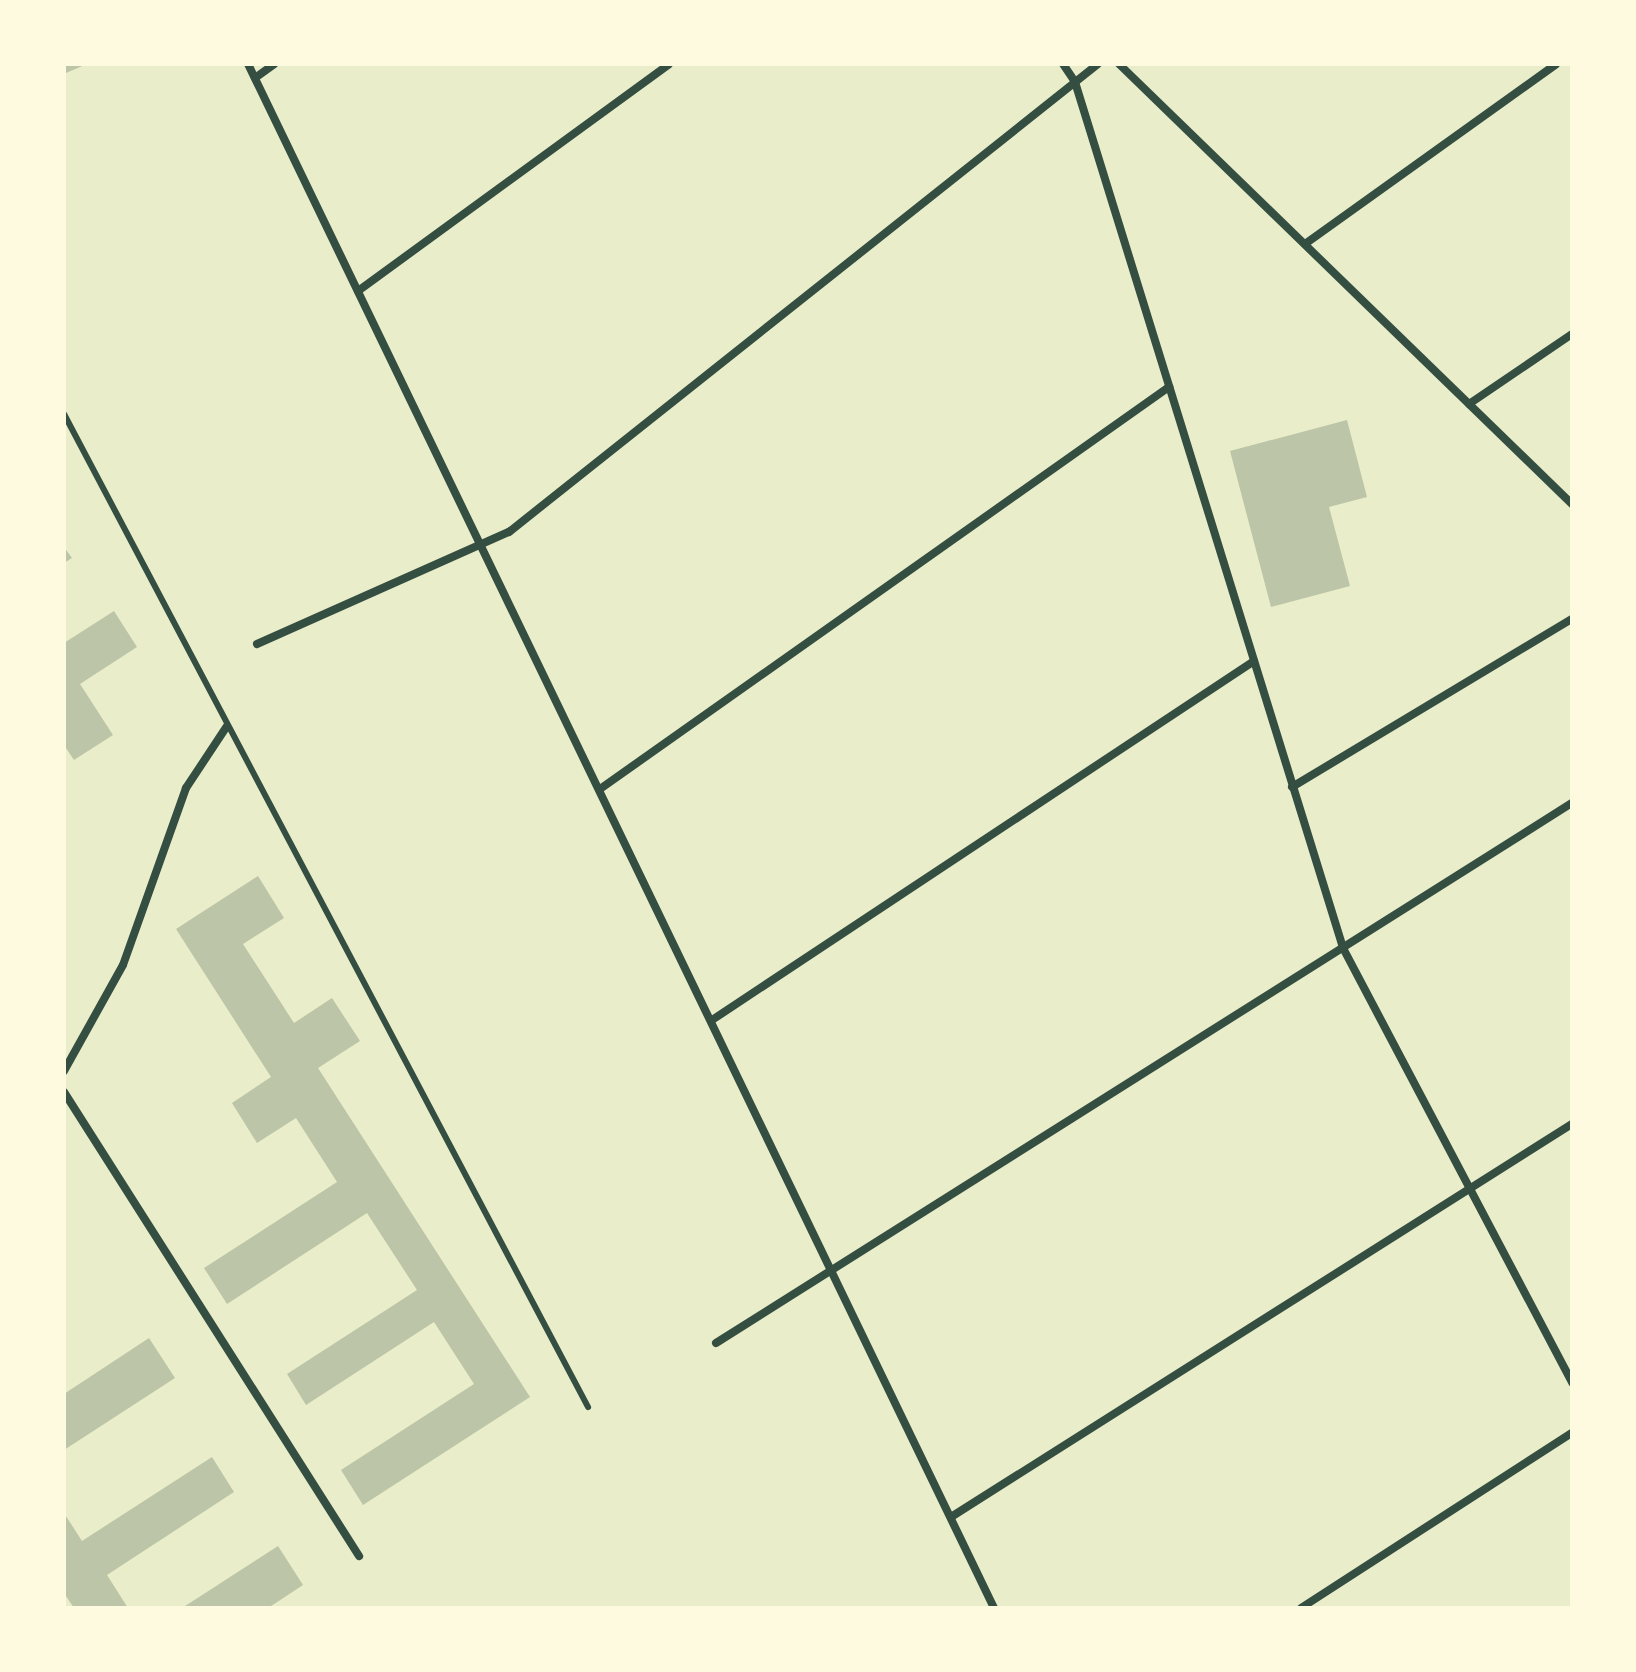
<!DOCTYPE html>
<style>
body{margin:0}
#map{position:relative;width:1636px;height:1672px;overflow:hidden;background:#e9edc9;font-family:Commissioner,sans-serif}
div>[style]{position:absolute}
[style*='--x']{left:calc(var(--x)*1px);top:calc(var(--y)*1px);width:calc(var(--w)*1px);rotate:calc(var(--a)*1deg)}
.building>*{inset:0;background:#bcc5a7}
.service>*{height:6px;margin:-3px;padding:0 3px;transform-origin:3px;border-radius:3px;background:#344e41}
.minor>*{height:8px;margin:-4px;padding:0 4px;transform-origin:4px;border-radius:4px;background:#344e41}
span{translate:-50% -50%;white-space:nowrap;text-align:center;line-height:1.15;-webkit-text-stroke:6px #fefae0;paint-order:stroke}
.frame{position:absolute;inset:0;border:66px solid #fefae0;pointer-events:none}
</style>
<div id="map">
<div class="building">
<i style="clip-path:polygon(64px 64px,87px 64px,66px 73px)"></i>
<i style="clip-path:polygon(1347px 420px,1367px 497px,1329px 507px,1350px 586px,1271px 607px,1230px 451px)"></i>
<i style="clip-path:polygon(64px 547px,72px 558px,64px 563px)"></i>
<i style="clip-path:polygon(114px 611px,137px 647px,80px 684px,113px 735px,74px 760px,64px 745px,64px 643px)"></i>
<i style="clip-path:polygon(258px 876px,284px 918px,243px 944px,294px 1023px,332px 998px,360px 1041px,318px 1068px,530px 1397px,363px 1505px,341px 1470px,474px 1384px,434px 1322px,306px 1405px,287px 1374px,417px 1290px,367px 1213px,227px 1304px,204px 1268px,337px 1182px,296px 1118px,257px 1143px,232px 1103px,271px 1077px,176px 929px)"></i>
<i style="clip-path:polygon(149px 1338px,175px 1378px,64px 1450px,64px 1394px)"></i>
<i style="clip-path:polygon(212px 1457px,234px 1492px,107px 1575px,128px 1608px,74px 1608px,64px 1593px,64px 1513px,82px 1541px)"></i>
<i style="clip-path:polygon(278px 1546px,303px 1585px,268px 1608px,182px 1608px)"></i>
</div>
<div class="service">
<i style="--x:64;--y:414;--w:1123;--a:62.18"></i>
</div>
<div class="minor">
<i style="--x:248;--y:64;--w:1715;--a:64.21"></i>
<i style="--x:1063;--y:64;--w:22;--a:56"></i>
<i style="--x:1075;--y:82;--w:907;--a:72.8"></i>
<i style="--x:1343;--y:948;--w:492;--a:62.2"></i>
<i style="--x:1119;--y:64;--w:632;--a:44.17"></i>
<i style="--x:255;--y:78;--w:24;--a:-36"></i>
<i style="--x:1305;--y:244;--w:309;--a:-35.6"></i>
<i style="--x:358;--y:291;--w:385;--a:-36.1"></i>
<i style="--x:1469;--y:404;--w:125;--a:-34.2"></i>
<i style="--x:257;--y:644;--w:276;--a:-24"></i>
<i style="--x:509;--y:532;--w:752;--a:-38.47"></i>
<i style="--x:1292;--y:787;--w:327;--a:-31"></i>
<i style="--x:600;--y:789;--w:697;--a:-35.24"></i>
<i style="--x:712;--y:1020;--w:650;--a:-33.52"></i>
<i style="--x:64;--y:1071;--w:121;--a:-60.9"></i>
<i style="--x:123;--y:965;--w:188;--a:-70.4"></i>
<i style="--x:186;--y:788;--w:74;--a:-56.5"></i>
<i style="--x:64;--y:1092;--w:550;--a:57.55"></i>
<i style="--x:716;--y:1343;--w:1012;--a:-32.25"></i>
<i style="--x:951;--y:1517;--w:735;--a:-32.33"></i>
<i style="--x:1301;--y:1608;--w:323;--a:-32.9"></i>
</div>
<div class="frame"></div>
</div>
